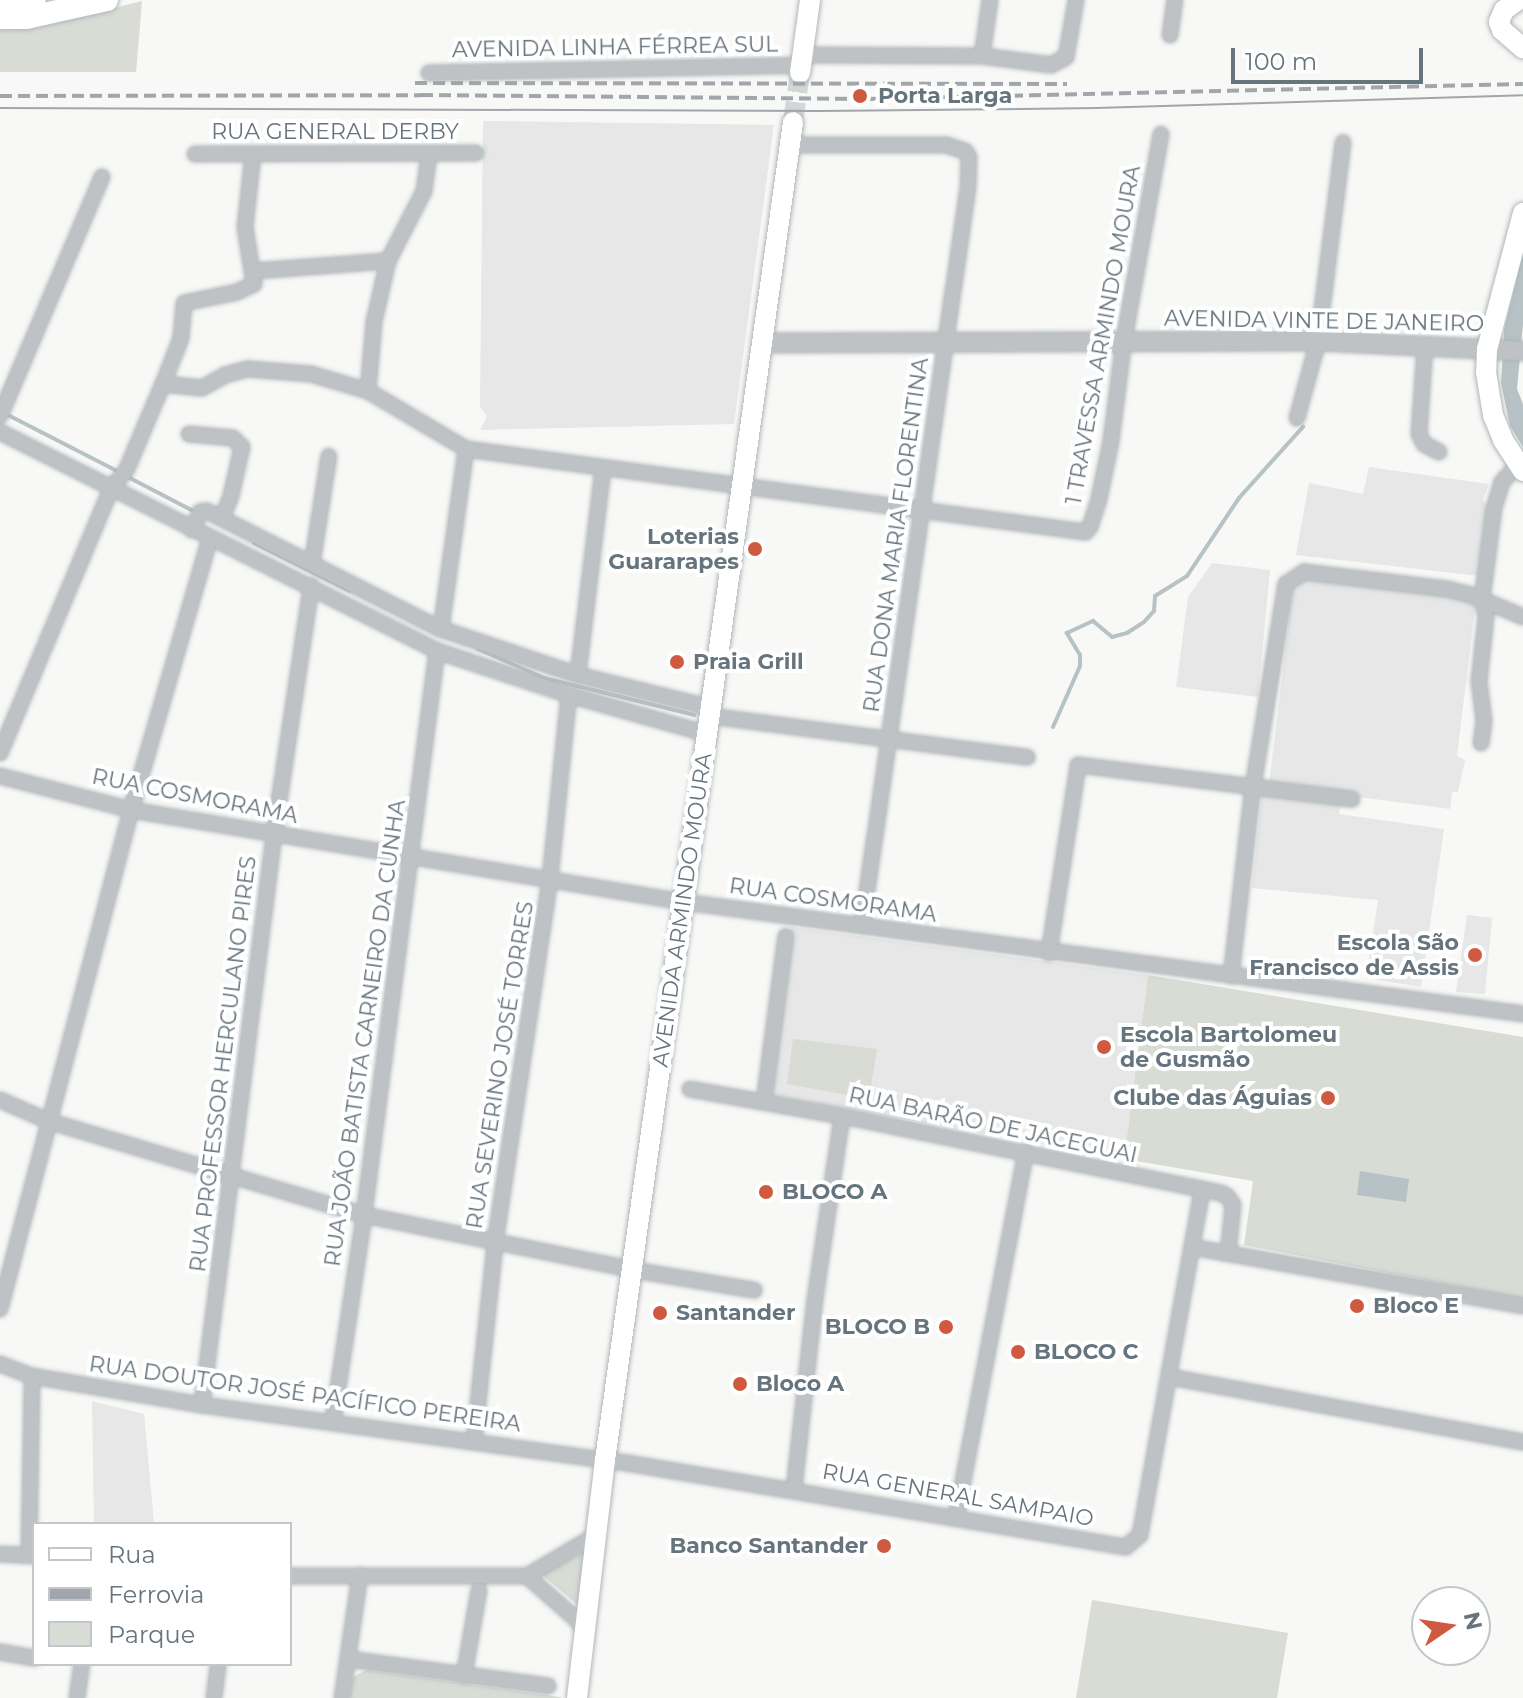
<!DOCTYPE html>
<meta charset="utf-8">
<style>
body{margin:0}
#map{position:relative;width:1523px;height:1698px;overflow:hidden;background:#f8f8f6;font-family:Montserrat,sans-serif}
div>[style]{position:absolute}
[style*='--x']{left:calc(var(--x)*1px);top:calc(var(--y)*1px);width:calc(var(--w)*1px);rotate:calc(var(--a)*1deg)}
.built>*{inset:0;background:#e6e7e6}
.green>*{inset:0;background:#d8dcd5}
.water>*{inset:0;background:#b6c2c5}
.stream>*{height:4px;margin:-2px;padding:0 2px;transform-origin:2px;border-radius:2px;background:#b6c2c5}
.secondary-tunnel>*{height:20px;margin-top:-10px;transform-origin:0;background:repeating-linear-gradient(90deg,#d4d7d8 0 20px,transparent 0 30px)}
.roads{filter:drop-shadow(0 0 2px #b0b6ba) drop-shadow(0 0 2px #b0b6ba)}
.minor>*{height:14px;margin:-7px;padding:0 7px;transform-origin:7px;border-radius:7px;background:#bec2c5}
.tertiary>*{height:18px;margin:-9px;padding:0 9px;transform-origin:9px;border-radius:9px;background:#bec2c5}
.secondary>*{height:20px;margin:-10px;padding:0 10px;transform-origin:10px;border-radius:10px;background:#fff}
.trunk>*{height:22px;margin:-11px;padding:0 11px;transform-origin:11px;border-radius:11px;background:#fff}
.tram>*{height:2px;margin:-1px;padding:0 1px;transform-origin:1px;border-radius:1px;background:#a0a6ab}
.rail>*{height:4px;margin-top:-2px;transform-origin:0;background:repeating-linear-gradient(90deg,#a0a6ab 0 12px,transparent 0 18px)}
.dots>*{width:22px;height:22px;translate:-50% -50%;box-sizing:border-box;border:4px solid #fff;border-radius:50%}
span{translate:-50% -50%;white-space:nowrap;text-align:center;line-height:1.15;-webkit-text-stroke:8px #fff;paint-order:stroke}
.street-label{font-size:22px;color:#66747d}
.poi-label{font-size:22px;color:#66747d;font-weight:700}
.left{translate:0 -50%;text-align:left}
.right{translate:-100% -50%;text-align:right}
.legend{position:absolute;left:32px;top:1522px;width:260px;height:144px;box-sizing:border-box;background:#fff;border:2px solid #c2c7cb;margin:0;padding:10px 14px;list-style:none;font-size:24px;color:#66747d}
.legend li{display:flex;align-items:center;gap:16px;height:40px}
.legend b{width:40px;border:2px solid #c2c7cb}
.north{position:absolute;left:1411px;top:1586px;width:80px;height:80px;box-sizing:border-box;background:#fff;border:2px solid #c2c7cb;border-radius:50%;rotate:77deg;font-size:22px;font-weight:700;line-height:32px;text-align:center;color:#66747d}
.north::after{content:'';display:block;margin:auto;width:28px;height:36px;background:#cf5a3f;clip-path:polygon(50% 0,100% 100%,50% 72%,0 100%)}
.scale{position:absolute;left:1231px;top:48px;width:192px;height:36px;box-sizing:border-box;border:4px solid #66747d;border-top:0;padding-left:10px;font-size:24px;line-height:28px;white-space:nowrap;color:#66747d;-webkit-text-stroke:6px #fff;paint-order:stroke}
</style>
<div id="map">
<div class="built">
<i style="clip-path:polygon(483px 121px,774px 125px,734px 424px,480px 430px,487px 416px,480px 407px)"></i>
<i style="clip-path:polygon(1369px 467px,1489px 484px,1483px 499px,1489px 517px,1480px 576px,1296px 555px,1309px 483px,1363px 494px)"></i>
<i style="clip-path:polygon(1212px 563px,1270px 570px,1258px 697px,1176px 687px,1188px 597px)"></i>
<i style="clip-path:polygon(1314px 576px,1476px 600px,1457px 756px,1465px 760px,1458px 792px,1452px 792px,1450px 809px,1269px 785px,1293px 586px)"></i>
<i style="clip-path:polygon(1262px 793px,1340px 803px,1339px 814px,1444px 829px,1421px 987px,1366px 978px,1378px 900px,1252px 888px)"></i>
<i style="clip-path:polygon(1467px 915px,1492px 918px,1485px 994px,1456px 992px)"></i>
<i style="clip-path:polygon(791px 927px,1148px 975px,1124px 1159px,768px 1095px)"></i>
<i style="clip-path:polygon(92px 1401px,144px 1414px,154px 1524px,94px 1524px)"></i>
</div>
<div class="green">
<i style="clip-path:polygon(142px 1px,136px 72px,0 72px,0 30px,31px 29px)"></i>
<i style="clip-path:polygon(1148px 975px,1523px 1037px,1523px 1299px,1244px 1245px,1253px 1181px,1124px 1159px)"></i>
<i style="clip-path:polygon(793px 1039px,877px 1049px,869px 1099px,787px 1084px)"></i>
<i style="clip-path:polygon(586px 1551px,579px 1606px,541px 1574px)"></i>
<i style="clip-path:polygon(1092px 1600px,1288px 1633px,1277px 1698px,1076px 1698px)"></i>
<i style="clip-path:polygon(366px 1670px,560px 1697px,561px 1698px,350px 1698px,353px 1677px)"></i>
</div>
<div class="water">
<i style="clip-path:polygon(1523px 253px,1523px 324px,1517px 389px,1523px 404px,1523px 447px,1510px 426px,1501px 383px,1504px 330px)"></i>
<i style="clip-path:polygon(1360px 1171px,1409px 1179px,1406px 1202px,1357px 1195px)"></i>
</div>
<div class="stream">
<i style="--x:6;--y:414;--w:127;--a:27.2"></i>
<i style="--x:126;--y:476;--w:80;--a:27.5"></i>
<i style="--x:254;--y:543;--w:107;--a:26.6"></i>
<i style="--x:478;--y:649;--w:72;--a:23.7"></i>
<i style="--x:544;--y:678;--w:155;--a:13.8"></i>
<i style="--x:1053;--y:727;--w:67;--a:-66.1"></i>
<i style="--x:1080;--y:666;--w:11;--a:-90"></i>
<i style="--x:1080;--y:655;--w:26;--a:-121"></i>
<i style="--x:1067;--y:633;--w:29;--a:-25"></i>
<i style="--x:1093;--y:621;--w:25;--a:40"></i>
<i style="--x:1112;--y:637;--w:16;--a:-15"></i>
<i style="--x:1127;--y:633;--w:20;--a:-33"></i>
<i style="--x:1144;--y:622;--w:15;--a:-48"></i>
<i style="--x:1154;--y:611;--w:15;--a:-86"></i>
<i style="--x:1155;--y:596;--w:38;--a:-32"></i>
<i style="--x:1187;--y:576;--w:94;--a:-56.3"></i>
<i style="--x:1239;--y:498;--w:96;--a:-48"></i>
</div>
<div class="secondary-tunnel">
<i style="--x:793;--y:122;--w:49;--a:-81.9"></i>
</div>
<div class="roads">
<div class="minor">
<i style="--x:1170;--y:35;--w:35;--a:-82"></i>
<i style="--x:803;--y:55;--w:179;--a:0.3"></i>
<i style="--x:982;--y:56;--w:70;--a:7.4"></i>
<i style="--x:1051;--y:65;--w:17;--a:-28"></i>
<i style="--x:1066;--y:57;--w:58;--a:-80"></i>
<i style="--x:982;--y:56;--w:57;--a:-81.9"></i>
<i style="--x:429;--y:73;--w:372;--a:-1.2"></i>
<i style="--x:790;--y:145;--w:156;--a:0"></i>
<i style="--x:946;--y:145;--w:20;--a:18"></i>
<i style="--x:965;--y:151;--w:7;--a:56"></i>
<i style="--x:969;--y:157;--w:30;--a:92"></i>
<i style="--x:968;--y:187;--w:747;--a:98.16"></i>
<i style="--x:195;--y:154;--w:281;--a:-0.2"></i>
<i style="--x:254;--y:271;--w:134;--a:-4.3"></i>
<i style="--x:1425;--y:346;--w:88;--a:93.9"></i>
<i style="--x:1419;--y:434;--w:11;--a:63"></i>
<i style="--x:1424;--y:444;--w:17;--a:28"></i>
<i style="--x:163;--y:384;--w:39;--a:6"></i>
<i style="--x:202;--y:388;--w:26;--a:-29"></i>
<i style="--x:225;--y:375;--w:24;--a:-15"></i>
<i style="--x:248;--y:369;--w:63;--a:4.5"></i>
<i style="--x:311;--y:374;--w:59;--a:16.6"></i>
<i style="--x:368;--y:391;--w:114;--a:30.6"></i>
<i style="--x:466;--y:449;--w:625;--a:7.64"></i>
<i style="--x:1085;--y:532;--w:7;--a:-45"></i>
<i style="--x:1090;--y:527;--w:29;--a:-72"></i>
<i style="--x:1099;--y:499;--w:59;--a:-78.3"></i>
<i style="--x:1111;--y:441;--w:102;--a:-82.7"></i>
<i style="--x:1124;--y:340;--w:209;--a:-79.8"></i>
<i style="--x:368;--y:391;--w:69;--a:-85"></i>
<i style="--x:374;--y:322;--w:63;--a:-77.1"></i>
<i style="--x:388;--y:261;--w:79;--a:-62.8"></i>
<i style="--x:424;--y:191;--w:36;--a:-82"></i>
<i style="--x:0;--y:416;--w:260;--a:-66.9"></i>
<i style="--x:1297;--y:418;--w:80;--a:-74.7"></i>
<i style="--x:1318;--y:341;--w:200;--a:-82.8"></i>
<i style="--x:0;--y:432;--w:489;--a:26.6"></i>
<i style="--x:437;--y:651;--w:139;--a:18.4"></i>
<i style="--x:569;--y:695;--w:144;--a:15.7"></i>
<i style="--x:189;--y:434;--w:44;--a:5.2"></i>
<i style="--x:233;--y:438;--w:13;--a:45"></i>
<i style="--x:242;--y:447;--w:50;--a:102.7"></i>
<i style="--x:231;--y:496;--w:24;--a:112"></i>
<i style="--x:192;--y:530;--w:20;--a:-66"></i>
<i style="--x:200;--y:512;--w:7;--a:-8"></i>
<i style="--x:207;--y:511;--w:262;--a:26.8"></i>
<i style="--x:441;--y:629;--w:145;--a:18.6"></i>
<i style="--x:578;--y:675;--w:137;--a:13.9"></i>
<i style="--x:312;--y:564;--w:109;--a:-81.1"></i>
<i style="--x:441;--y:629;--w:182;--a:-82.1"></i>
<i style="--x:578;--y:675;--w:209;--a:-83.1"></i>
<i style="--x:710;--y:716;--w:320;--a:7.4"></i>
<i style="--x:1481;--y:743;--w:22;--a:-82"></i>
<i style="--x:1484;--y:721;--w:39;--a:-97"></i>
<i style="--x:1479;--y:682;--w:66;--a:-83.9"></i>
<i style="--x:1486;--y:616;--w:16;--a:-104"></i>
<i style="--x:1482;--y:600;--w:93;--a:-82.6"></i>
<i style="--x:1494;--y:508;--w:27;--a:-73"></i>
<i style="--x:1502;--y:482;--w:24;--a:-48"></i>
<i style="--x:0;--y:753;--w:289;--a:-67.2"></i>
<i style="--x:112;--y:487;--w:21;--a:-49"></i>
<i style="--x:126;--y:471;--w:95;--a:-67"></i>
<i style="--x:163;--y:384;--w:49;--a:-68.6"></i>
<i style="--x:181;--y:338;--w:35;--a:-85"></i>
<i style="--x:184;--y:303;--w:54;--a:-11.7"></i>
<i style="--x:237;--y:292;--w:19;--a:-25"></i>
<i style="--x:254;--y:284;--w:58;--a:-99"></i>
<i style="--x:245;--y:227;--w:72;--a:-83.7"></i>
<i style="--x:0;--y:776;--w:135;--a:14.5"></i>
<i style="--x:131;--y:810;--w:561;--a:9.45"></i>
<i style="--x:684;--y:902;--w:846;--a:7.6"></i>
<i style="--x:1049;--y:953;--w:190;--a:-81.2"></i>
<i style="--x:1078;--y:765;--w:276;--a:7.1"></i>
<i style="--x:1231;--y:976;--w:190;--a:-83.4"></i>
<i style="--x:1253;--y:787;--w:206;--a:-80.8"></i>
<i style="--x:1286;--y:584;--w:22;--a:-34"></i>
<i style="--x:1304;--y:572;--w:144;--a:6.8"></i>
<i style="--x:1447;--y:589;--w:25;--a:14"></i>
<i style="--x:1471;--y:595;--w:56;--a:22.9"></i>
<i style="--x:690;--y:1089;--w:154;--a:10.1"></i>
<i style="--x:842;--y:1116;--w:387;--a:11.5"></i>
<i style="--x:1221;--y:1193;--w:7;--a:27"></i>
<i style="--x:1227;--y:1196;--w:11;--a:56"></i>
<i style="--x:1233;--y:1205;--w:49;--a:95.8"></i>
<i style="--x:0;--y:1100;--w:52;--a:23.6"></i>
<i style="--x:48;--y:1121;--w:330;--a:16.6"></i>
<i style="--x:364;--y:1215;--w:276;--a:11.5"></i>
<i style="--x:634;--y:1270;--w:122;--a:9.5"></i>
<i style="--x:764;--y:1102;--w:167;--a:-82.5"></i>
<i style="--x:1192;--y:1247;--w:336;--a:10.1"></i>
<i style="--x:0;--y:1309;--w:516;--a:-75.29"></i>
<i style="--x:131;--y:810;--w:283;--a:-73.8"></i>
<i style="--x:0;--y:1364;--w:34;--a:21"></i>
<i style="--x:32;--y:1376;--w:172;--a:9.7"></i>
<i style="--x:202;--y:1405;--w:429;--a:7.8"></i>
<i style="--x:627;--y:1463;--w:506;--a:9.56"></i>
<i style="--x:1126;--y:1547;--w:18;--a:-41"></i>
<i style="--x:1140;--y:1535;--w:351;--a:-79.8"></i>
<i style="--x:1169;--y:1377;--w:360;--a:10.4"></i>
<i style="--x:202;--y:1405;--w:575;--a:-82.8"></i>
<i style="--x:274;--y:835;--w:252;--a:-81.5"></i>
<i style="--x:333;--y:1421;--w:208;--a:-81.4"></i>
<i style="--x:364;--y:1215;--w:569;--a:-82.63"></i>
<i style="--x:474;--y:1441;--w:199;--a:-83.9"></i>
<i style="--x:495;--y:1243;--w:369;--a:-81.4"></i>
<i style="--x:550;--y:878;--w:184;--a:-84.1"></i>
<i style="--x:794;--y:1489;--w:191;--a:-83.7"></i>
<i style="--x:815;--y:1299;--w:185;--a:-81.6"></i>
<i style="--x:956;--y:1518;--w:373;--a:-79.2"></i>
<i style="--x:0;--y:1554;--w:34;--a:3"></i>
<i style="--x:29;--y:1555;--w:179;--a:-89"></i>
<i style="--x:290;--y:1576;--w:237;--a:0"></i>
<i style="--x:527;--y:1576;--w:80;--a:-30.7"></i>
<i style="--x:527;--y:1576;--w:65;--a:41.3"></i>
<i style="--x:576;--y:1619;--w:16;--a:55"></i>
<i style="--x:0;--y:1652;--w:35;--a:10"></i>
<i style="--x:348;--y:1659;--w:202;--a:7.7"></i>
<i style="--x:464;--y:1676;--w:87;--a:-80.1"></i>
<i style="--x:77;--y:1698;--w:34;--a:-82"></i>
<i style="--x:214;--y:1698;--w:34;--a:-83"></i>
<i style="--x:342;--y:1698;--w:124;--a:-81.7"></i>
</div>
<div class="tertiary">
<i style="--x:763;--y:343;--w:555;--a:-0.21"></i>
<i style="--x:1318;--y:341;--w:205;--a:2.8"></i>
</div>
<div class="secondary">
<i style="--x:1518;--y:0;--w:17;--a:144"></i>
<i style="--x:1504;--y:10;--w:13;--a:113"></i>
<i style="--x:1499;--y:22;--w:9;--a:69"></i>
<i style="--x:1502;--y:30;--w:28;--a:41"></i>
<i style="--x:800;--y:73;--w:74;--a:-82.2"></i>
<i style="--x:1523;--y:213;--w:141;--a:104.8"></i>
<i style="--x:1487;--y:349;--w:23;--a:92"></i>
<i style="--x:1486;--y:372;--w:44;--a:80.8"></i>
<i style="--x:1493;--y:415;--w:27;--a:68"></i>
<i style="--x:1503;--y:440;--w:37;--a:57"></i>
<i style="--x:577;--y:1698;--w:240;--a:-83.3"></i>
<i style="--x:605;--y:1460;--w:1351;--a:-82"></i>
</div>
<div class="trunk">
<i style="--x:0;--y:4;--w:35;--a:-7"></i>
<i style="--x:0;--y:18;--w:26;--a:0"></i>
<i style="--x:26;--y:18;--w:83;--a:-12.5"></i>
</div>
</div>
<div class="tram">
<i style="--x:0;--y:108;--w:821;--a:0.21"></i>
<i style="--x:821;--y:111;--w:276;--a:-0.6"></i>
<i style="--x:1097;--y:108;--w:426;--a:-1.7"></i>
</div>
<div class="rail">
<i style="--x:415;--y:83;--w:652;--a:0.09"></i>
<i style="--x:0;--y:96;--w:421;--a:-0.1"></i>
<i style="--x:421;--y:95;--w:446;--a:0.5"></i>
<i style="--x:867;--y:99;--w:656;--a:-1.31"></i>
</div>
<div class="dots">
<i style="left:860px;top:96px;background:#cf5a3f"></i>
<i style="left:755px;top:549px;background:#cf5a3f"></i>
<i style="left:677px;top:662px;background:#cf5a3f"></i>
<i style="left:1475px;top:955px;background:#cf5a3f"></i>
<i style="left:1104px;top:1047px;background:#cf5a3f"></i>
<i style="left:1328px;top:1098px;background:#cf5a3f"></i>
<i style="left:766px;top:1192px;background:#cf5a3f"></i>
<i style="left:1357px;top:1306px;background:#cf5a3f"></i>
<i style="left:660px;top:1313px;background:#cf5a3f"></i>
<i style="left:946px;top:1327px;background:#cf5a3f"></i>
<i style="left:1018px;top:1352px;background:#cf5a3f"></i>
<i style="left:740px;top:1384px;background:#cf5a3f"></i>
<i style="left:884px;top:1546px;background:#cf5a3f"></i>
</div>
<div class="street-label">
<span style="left:615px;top:47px;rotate:-1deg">AVENIDA LINHA FÉRREA SUL</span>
<span style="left:335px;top:132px">RUA GENERAL DERBY</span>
<span style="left:1324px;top:321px;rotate:1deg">AVENIDA VINTE DE JANEIRO</span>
<span style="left:1103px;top:335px;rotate:-80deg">1 TRAVESSA ARMINDO MOURA</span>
<span style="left:896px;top:535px;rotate:-82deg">RUA DONA MARIA FLORENTINA</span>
<span style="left:195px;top:796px;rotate:11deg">RUA COSMORAMA</span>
<span style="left:833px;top:900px;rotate:8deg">RUA COSMORAMA</span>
<span style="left:682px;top:910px;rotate:-82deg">AVENIDA ARMINDO MOURA</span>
<span style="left:365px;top:1033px;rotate:-82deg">RUA JOÃO BATISTA CARNEIRO DA CUNHA</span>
<span style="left:223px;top:1064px;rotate:-83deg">RUA PROFESSOR HERCULANO PIRES</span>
<span style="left:500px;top:1065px;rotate:-81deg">RUA SEVERINO JOSÉ TORRES</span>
<span style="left:993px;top:1125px;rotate:12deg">RUA BARÃO DE JACEGUAI</span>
<span style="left:305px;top:1394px;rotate:8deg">RUA DOUTOR JOSÉ PACÍFICO PEREIRA</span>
<span style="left:958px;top:1495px;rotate:10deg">RUA GENERAL SAMPAIO</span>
</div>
<div class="poi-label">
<span class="left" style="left:878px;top:96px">Porta Larga</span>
<span class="right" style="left:739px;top:549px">Loterias<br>Guararapes</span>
<span class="left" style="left:693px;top:662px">Praia Grill</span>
<span class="right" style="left:1459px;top:955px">Escola São<br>Francisco de Assis</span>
<span class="left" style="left:1120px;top:1047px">Escola Bartolomeu<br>de Gusmão</span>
<span class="right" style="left:1312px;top:1098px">Clube das Águias</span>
<span class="left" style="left:782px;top:1192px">BLOCO A</span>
<span class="left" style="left:1373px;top:1306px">Bloco E</span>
<span class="left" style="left:676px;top:1313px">Santander</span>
<span class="right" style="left:930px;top:1327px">BLOCO B</span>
<span class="left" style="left:1034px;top:1352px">BLOCO C</span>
<span class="left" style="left:756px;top:1384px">Bloco A</span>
<span class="right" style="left:868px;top:1546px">Banco Santander</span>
</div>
<ul class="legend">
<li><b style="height:10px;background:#fff"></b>Rua</li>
<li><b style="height:10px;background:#a0a6ab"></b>Ferrovia</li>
<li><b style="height:22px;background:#d8dcd5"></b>Parque</li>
</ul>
<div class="north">N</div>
<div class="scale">100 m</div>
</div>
